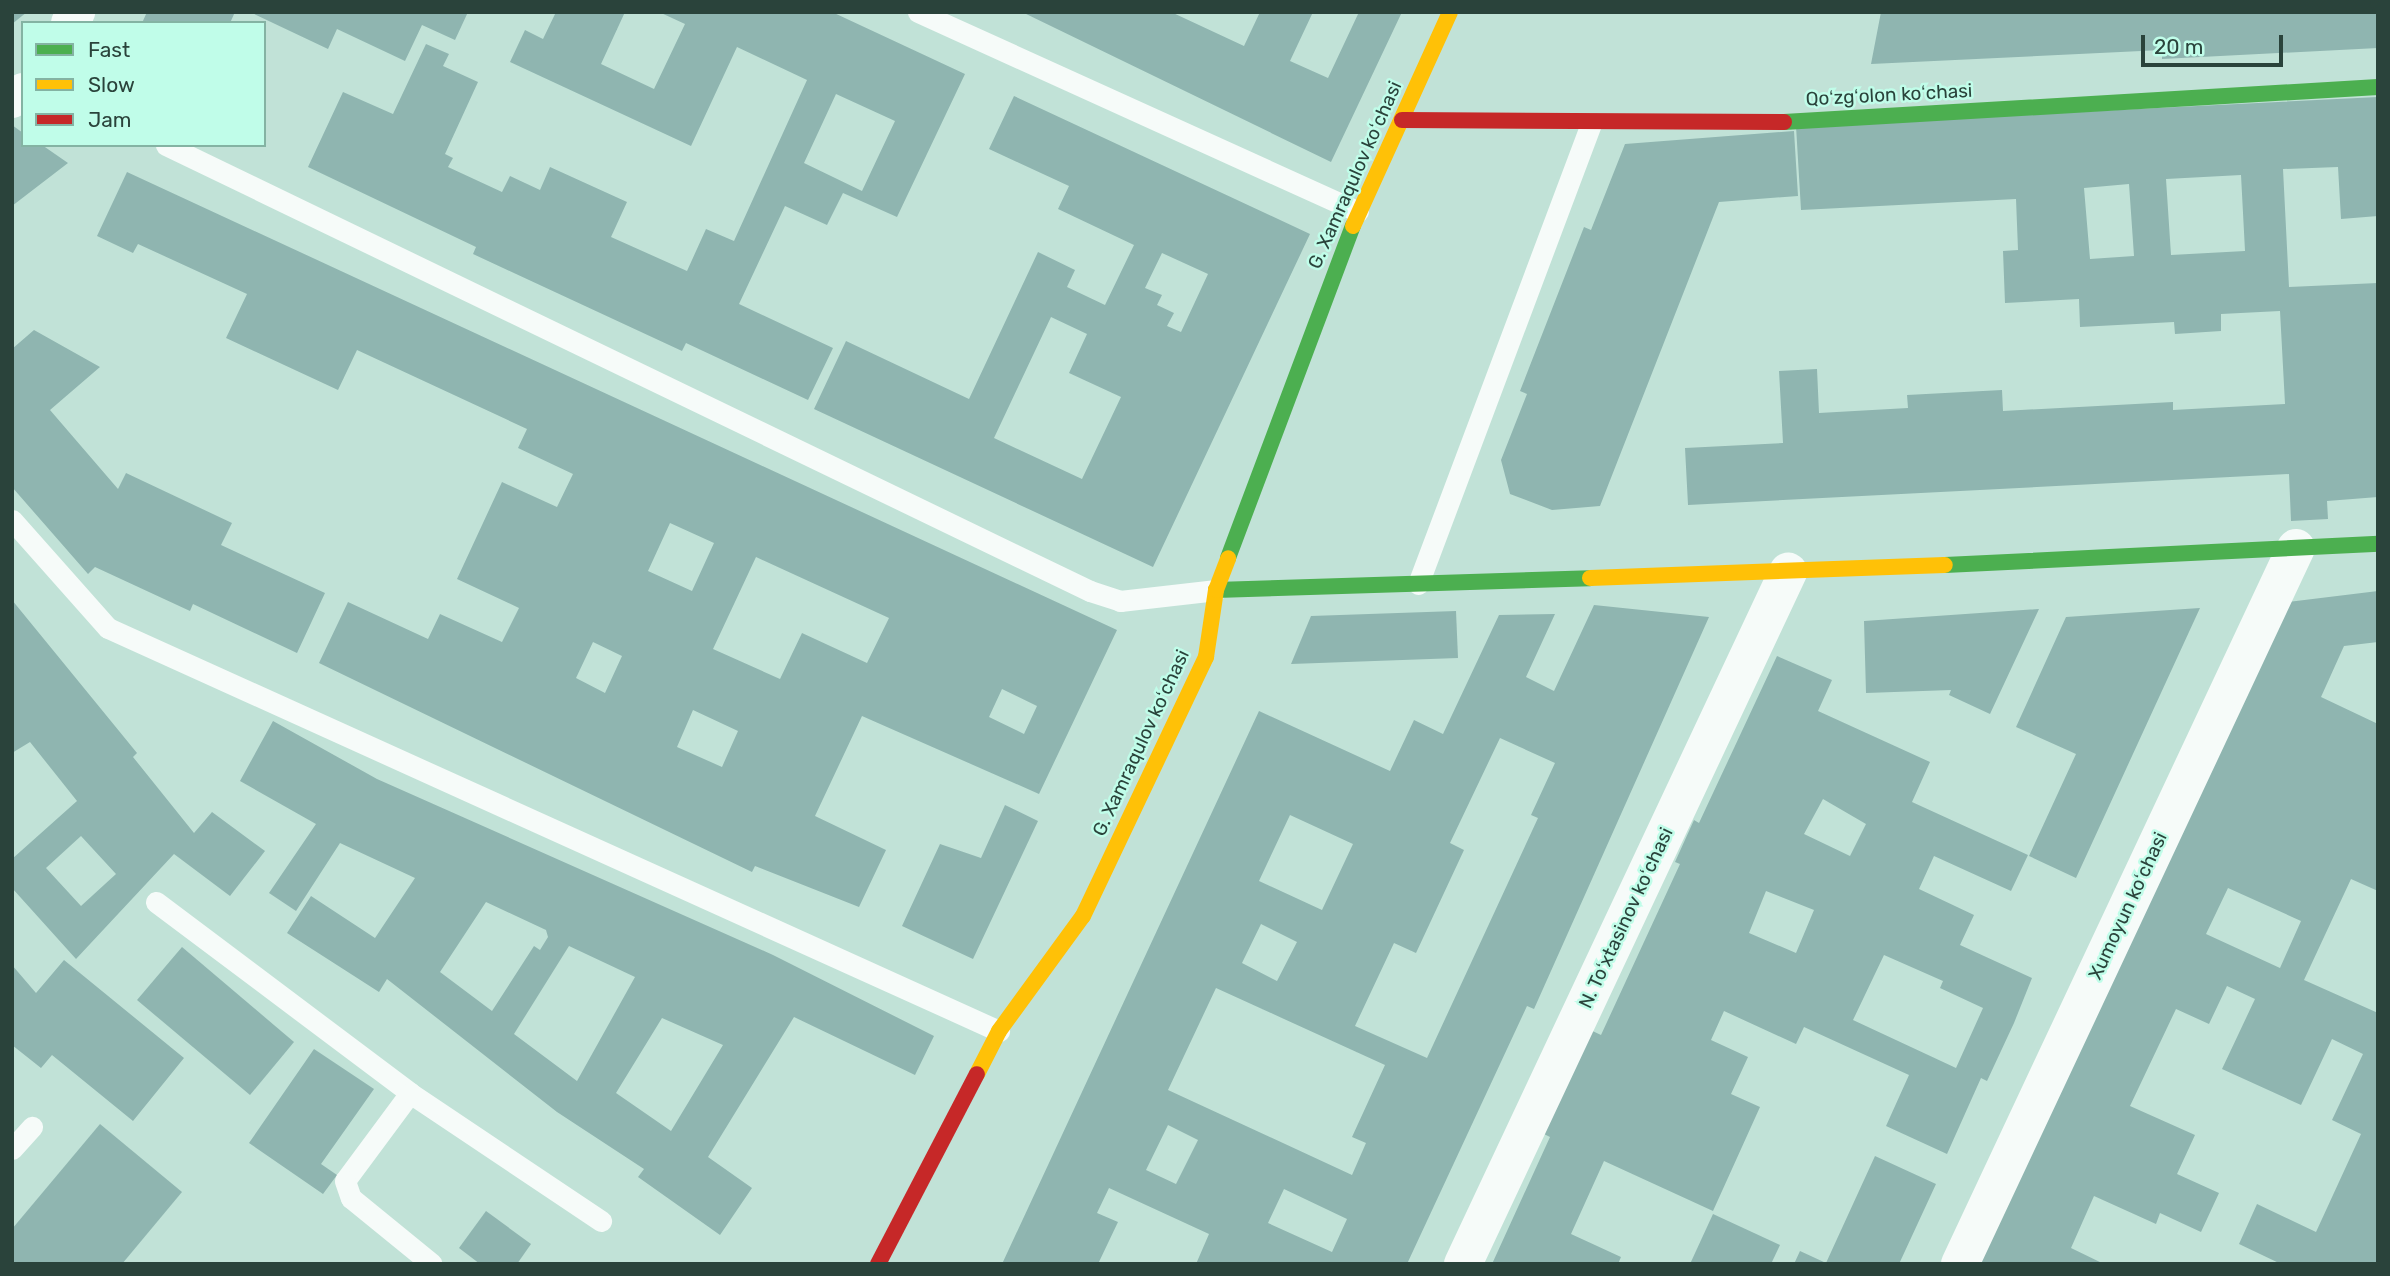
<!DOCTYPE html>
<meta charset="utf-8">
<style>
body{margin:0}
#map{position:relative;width:2390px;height:1276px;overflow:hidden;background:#c1e2d7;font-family:Rubik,sans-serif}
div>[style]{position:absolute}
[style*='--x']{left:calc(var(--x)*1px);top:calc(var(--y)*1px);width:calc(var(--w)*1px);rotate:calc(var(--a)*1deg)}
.building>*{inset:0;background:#8fb5b0}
.lane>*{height:21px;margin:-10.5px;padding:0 10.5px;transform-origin:10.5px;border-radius:10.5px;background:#f6fbf9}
.street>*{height:38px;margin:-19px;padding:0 19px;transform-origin:19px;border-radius:19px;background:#f6fbf9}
.fast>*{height:16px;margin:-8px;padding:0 8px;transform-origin:8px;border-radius:8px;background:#4caf50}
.slow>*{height:16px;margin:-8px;padding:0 8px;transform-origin:8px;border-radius:8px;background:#ffc107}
.jam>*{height:16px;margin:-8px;padding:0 8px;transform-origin:8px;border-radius:8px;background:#c62828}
span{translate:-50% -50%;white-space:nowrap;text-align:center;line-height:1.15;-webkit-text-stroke:5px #c0fde9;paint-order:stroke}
.street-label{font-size:19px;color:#2a433b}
.frame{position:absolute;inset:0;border:14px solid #2a433b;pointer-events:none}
.legend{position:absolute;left:21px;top:21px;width:245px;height:126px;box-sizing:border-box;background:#c0fde9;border:2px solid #84b3a3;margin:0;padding:9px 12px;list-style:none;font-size:21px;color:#2a433b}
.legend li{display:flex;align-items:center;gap:14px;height:35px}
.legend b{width:35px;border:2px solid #84b3a3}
.scale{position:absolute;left:2141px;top:35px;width:142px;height:32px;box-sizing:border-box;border:4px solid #2a433b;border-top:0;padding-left:9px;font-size:21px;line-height:24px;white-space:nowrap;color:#2a433b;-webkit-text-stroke:5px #c0fde9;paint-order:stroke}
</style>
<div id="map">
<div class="building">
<i style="clip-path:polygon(12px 12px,27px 12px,12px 24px)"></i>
<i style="clip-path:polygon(147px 12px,235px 12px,230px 23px,142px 23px)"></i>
<i style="clip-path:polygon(250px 12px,468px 12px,455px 40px,422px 25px,405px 61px,337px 29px,328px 49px)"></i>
<i style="clip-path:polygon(evenodd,556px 12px,625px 12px,601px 64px,654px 89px,685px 24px,659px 12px,832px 12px,965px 74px,897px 217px,843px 193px,827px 225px,785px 206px,739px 304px,833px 348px,808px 400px,686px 343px,682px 351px,473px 254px,476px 247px,308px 167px,343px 92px,393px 114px,426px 44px,449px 54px,443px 66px,478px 82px,445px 154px,453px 158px,448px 167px,502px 192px,510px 176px,540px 190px,550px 167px,627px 202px,611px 237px,687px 271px,706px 229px,734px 241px,807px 80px,737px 47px,691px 146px,510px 62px,525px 30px,543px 39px,556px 12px,836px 94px,895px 121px,862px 191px,804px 163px,836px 94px)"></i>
<i style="clip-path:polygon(1022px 12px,1171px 12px,1244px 46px,1260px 12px,1313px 12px,1290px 61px,1328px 78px,1359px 12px,1402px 12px,1331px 162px)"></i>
<i style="clip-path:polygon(1881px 12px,2378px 12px,2378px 48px,2162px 59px,2162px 50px,1871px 64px)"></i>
<i style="clip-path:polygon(evenodd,1014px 96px,1310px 234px,1153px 567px,814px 409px,846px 341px,969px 399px,1038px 252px,1075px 270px,1067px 287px,1105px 305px,1134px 245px,1058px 209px,1069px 186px,989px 149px,1014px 96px,1162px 253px,1208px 274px,1181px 332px,1167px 326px,1174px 313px,1157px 305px,1162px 295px,1145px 288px,1162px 253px,1014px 96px,1051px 317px,1087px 334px,1069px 373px,1121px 397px,1082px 479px,994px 438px,1051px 317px)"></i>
<i style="clip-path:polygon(evenodd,2378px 97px,2378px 216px,2341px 219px,2338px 167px,2283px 169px,2289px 287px,2378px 283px,2378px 497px,2327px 501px,2328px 519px,2291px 521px,2289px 474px,1688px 505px,1685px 448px,1783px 443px,1779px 371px,1817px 369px,1819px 413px,1908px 408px,1907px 395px,2002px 390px,2003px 411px,2173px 402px,2173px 410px,2285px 404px,2280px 311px,2221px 314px,2221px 331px,2175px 334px,2174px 322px,2080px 327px,2079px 299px,2005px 303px,2003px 251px,2018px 250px,2016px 199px,1801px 210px,1796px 126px,2378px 97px,2241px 175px,2245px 251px,2171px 255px,2166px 179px,2241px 175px,2378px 97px,2129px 184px,2134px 256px,2090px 259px,2084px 188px,2129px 184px)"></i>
<i style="clip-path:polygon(12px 125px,23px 133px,23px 145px,42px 145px,68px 163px,12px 206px)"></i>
<i style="clip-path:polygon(1794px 131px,1798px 196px,1719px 202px,1600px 506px,1552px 510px,1510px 494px,1501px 460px,1527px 394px,1520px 391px,1584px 227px,1591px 230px,1625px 144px)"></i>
<i style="clip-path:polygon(evenodd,127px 172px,1117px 630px,1039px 794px,862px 716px,815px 816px,886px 850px,859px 907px,755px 866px,752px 872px,319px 663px,348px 602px,428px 639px,440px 614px,502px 642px,519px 608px,457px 579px,502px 482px,557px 507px,573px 474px,518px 448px,527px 429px,357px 350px,338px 390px,226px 338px,247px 294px,138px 244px,133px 253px,97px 236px,127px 172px,670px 523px,714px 543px,692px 591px,648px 571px,670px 523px,127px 172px,756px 557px,889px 618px,867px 663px,802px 633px,780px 679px,713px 649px,756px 557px,127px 172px,593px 642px,622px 656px,605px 693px,576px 678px,593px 642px,127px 172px,1002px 689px,1037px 706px,1024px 734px,989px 717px,1002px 689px,127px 172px,693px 710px,738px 731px,722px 767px,677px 747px,693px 710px)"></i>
<i style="clip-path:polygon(34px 330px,100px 367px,50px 410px,118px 489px,126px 473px,232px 523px,221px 545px,325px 593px,297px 653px,193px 604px,190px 611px,95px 567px,88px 574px,12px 487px,12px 349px)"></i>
<i style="clip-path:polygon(evenodd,2378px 591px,2378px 642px,2344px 646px,2321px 697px,2378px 724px,2378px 891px,2351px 879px,2304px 980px,2378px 1013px,2378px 1264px,2281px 1264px,2239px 1244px,2257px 1204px,2316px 1232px,2361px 1134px,2332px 1120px,2363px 1054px,2332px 1039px,2301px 1105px,2222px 1069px,2255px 999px,2227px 986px,2209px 1024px,2176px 1009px,2130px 1106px,2195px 1135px,2177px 1174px,2219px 1193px,2201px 1232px,2160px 1213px,2156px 1224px,2094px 1196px,2071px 1248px,2104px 1264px,1977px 1264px,2288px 602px,2378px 591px,2228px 888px,2301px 921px,2280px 968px,2206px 934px,2228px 888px)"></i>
<i style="clip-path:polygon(evenodd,12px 600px,137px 753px,133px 757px,194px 833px,212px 812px,265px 851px,230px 896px,174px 854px,76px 959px,12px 888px,12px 859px,77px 801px,30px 742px,12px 753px,12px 600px,81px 836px,116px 874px,81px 906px,46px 868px,81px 836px)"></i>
<i style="clip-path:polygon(evenodd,1594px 605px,1709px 617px,1534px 1009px,1527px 1006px,1407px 1264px,1196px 1264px,1209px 1234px,1109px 1188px,1097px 1213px,1118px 1222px,1098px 1264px,1002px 1264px,1259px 711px,1390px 771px,1414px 720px,1443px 734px,1499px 615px,1555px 614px,1526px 677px,1554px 691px,1594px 605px,1500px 738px,1555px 763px,1531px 815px,1538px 818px,1427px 1058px,1355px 1026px,1394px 943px,1416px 953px,1464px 850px,1450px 843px,1500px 738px,1594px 605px,1290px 815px,1353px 844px,1322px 910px,1259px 881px,1290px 815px,1594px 605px,1261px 924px,1297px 942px,1277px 981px,1242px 963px,1261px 924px,1594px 605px,1216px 988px,1385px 1065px,1352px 1137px,1366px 1143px,1352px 1175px,1168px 1090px,1216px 988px,1594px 605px,1168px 1125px,1198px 1140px,1176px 1184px,1146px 1170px,1168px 1125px,1594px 605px,1284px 1189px,1347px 1219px,1332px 1252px,1268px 1223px,1284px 1189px)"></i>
<i style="clip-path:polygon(2200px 608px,2076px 878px,2029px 856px,2076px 754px,2016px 727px,2066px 617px)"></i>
<i style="clip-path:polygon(2039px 609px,1990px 714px,1949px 695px,1951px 690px,1866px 693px,1864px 621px)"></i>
<i style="clip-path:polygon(1456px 611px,1458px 658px,1291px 664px,1311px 616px)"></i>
<i style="clip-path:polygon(evenodd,1777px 656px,1832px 680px,1818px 711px,1930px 762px,1912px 802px,2028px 855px,2011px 891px,1934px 856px,1919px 889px,1974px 915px,1960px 945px,2032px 978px,2014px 1023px,1987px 1081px,1981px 1078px,1947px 1154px,1886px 1126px,1909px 1075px,1804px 1027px,1796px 1044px,1724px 1011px,1711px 1040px,1748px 1057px,1731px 1094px,1760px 1107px,1713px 1211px,1604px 1161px,1571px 1234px,1621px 1257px,1618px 1264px,1492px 1264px,1550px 1137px,1536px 1130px,1584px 1027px,1601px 1035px,1680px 864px,1675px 862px,1694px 820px,1699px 823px,1777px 656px,1823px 799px,1866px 824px,1850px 856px,1804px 834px,1823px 799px,1777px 656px,1766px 891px,1814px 910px,1796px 953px,1749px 933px,1766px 891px,1777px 656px,1884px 955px,1943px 981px,1940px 988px,1983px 1008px,1956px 1068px,1853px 1020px,1884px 955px)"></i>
<i style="clip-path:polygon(evenodd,273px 721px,377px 779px,773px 955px,934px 1036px,915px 1075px,794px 1017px,708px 1157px,752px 1188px,720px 1235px,638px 1177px,644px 1169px,557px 1112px,387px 979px,379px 992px,287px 933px,311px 896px,375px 938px,415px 878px,340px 843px,296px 911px,269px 893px,316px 824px,240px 781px,273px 721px,486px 902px,546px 930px,548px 937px,540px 950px,534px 946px,492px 1011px,440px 972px,486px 902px,273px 721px,569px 946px,635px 977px,577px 1081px,514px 1034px,569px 946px,273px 721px,662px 1018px,723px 1045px,671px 1131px,616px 1093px,662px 1018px)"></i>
<i style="clip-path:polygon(1005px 805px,1038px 821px,973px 959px,902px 926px,940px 844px,981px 858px)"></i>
<i style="clip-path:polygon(182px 947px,294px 1042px,250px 1095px,137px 1000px)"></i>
<i style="clip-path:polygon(64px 960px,184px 1058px,133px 1121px,52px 1055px,41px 1068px,12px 1045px,12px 965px,36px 993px)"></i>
<i style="clip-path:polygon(314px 1049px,374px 1089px,321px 1164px,337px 1175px,323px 1194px,249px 1143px)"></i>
<i style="clip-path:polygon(100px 1124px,182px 1192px,122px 1264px,12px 1264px,12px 1229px)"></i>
<i style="clip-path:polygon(1875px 1156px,1936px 1184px,1899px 1264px,1794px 1264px,1800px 1251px,1826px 1263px)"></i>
<i style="clip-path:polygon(486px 1211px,531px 1244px,517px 1264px,480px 1264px,459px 1248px)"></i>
<i style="clip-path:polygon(1713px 1214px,1780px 1245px,1771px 1264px,1690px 1264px)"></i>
</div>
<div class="lane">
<i style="--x:918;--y:12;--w:483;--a:24.4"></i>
<i style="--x:166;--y:145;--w:1026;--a:25.77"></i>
<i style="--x:1090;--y:591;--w:32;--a:18"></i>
<i style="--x:1120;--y:601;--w:97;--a:-6.5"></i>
<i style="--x:12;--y:520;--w:144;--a:48.4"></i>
<i style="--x:108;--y:628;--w:978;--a:24.34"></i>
<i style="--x:1418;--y:584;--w:492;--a:-69.4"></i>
<i style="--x:156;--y:902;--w:318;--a:36.9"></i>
<i style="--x:410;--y:1093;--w:109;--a:126.5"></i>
<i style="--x:345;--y:1181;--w:18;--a:71"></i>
<i style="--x:351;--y:1198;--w:104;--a:39.2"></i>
<i style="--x:410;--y:1093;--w:230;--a:33.8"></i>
<i style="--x:12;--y:1149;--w:30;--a:-48"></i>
</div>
<div class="street">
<i style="--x:70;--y:23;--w:13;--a:-61"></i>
<i style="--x:12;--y:99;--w:13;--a:-32"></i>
<i style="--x:1463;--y:1264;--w:765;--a:-64.84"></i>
<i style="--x:1960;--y:1264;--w:791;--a:-64.86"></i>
</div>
<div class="fast">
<i style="--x:1784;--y:122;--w:595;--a:-3.37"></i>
<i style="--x:1228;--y:558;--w:355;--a:-69.4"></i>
<i style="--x:1945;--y:565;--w:434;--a:-2.8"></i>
<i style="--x:1216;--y:590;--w:374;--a:-1.8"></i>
</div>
<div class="slow">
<i style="--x:1353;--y:226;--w:235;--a:-65.6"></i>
<i style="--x:1590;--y:578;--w:355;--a:-2.1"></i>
<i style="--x:977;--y:1074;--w:48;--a:-62.9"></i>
<i style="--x:999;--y:1031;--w:142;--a:-53.9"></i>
<i style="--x:1083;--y:916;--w:287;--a:-64.6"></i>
<i style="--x:1206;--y:657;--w:68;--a:-81.5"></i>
<i style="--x:1216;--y:590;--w:34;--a:-69"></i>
</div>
<div class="jam">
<i style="--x:1402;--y:120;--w:382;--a:0.3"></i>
<i style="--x:878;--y:1264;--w:214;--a:-62.5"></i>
</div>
<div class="street-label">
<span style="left:1889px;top:95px;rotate:-3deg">Qoʻzgʻolon koʻchasi</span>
<span style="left:1355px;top:175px;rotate:-66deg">G. Xamraqulov koʻchasi</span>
<span style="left:1141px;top:743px;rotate:-65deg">G. Xamraqulov koʻchasi</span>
<span style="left:2128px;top:906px;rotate:-65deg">Xumoyun koʻchasi</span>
<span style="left:1626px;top:918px;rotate:-65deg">N. Toʻxtasinov koʻchasi</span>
</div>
<div class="frame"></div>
<ul class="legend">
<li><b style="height:9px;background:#4caf50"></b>Fast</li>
<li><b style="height:9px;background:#ffc107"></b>Slow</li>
<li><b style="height:9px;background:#c62828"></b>Jam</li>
</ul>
<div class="scale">20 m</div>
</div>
